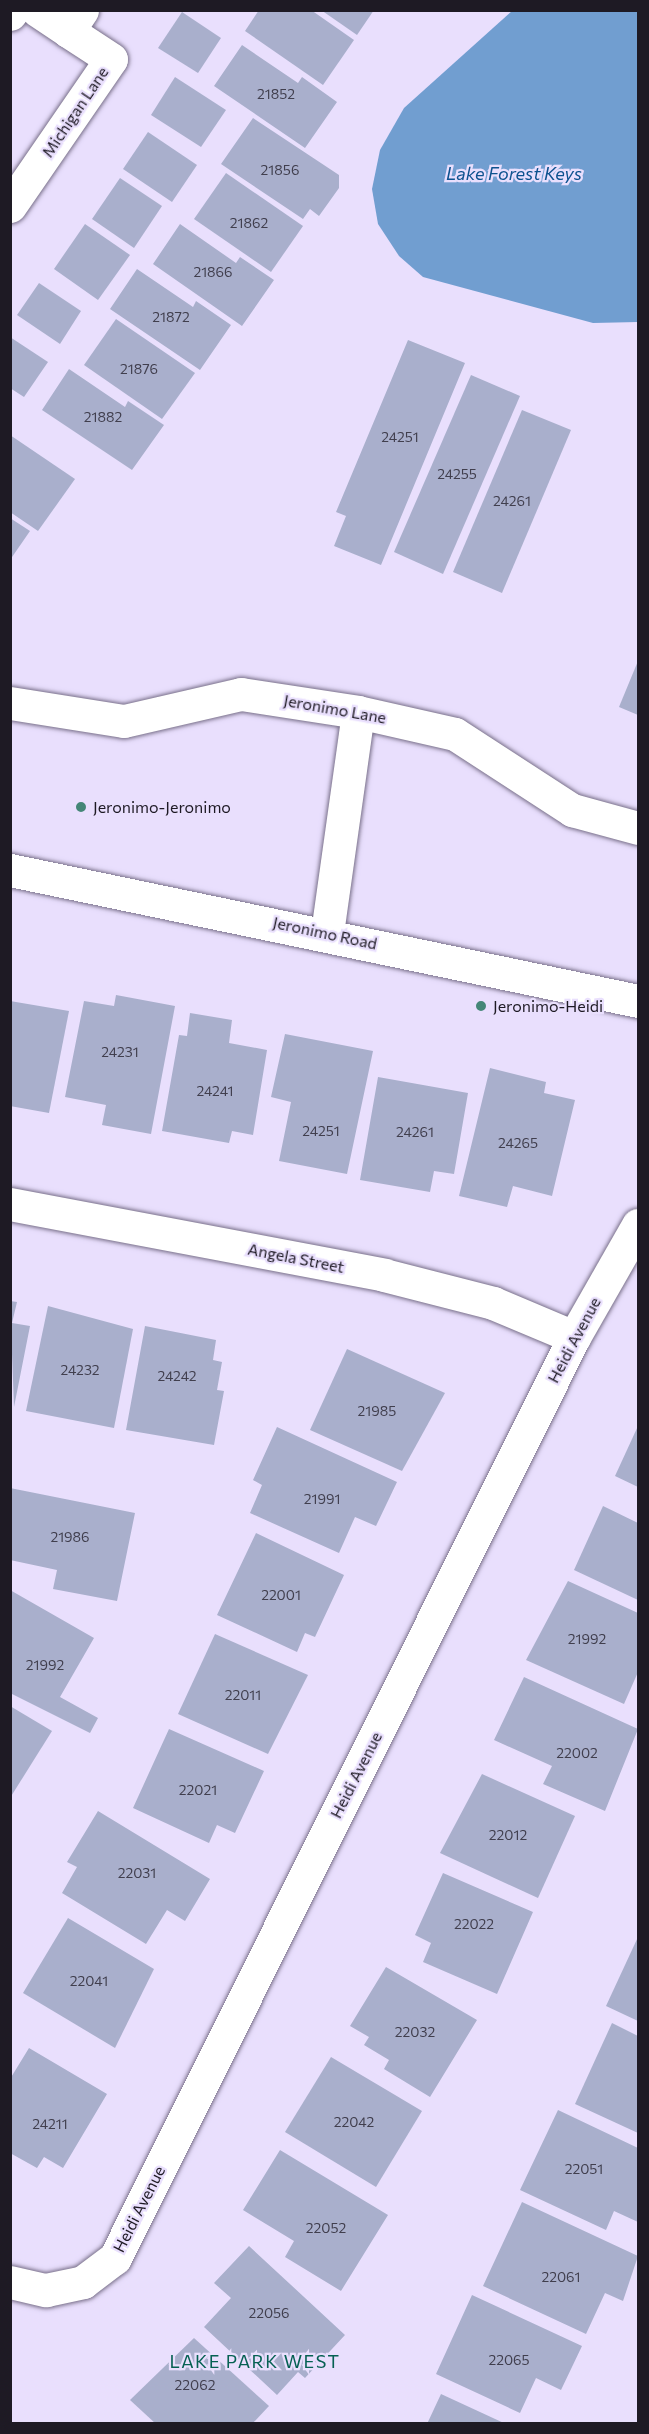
<!DOCTYPE html>
<style>
body{margin:0}
#map{position:relative;width:649px;height:2434px;overflow:hidden;background:#e9dffd;font-family:Commissioner,sans-serif}
div>[style]{position:absolute}
[style*='--x']{left:calc(var(--x)*1px);top:calc(var(--y)*1px);width:calc(var(--w)*1px);rotate:calc(var(--a)*1deg)}
.water>*{inset:0;background:#719ed0}
.building>*{inset:0;background:#a9afcc}
.roads{filter:drop-shadow(0 0 2px #79708a) drop-shadow(0 0 2px #79708a)}
.minor>*{height:33px;margin:-16.5px;padding:0 16.5px;transform-origin:16.5px;border-radius:16.5px;background:#fff}
.major>*{height:33px;margin:-16.5px;padding:0 16.5px;transform-origin:16.5px;border-radius:16.5px;background:#fff}
.dots>*{width:16px;height:16px;translate:-50% -50%;box-sizing:border-box;border:3px solid #e9dffd;border-radius:50%}
span{translate:-50% -50%;white-space:nowrap;text-align:center;line-height:1.15;-webkit-text-stroke:4.5px #e9dffd;paint-order:stroke}
.number-label{font-size:14px;color:#413f4e}
.number-label span{-webkit-text-stroke-width:0}
.street-label{font-size:16px;color:#1e1a24}
.poi-label{font-size:16px;color:#1e1a24}
.left{translate:0 -50%;text-align:left}
.water-label{font-size:18px;color:#0e528f;font-style:italic}
.neighbourhood-label{font-size:18px;color:#066153;letter-spacing:1.5px}
.frame{position:absolute;inset:0;border:12px solid #1e1a24;pointer-events:none}
</style>
<div id="map">
<div class="water">
<i style="clip-path:polygon(512px 11px,638px 11px,638px 322px,593px 323px,423px 277px,399px 256px,378px 224px,372px 189px,380px 150px,404px 108px)"></i>
</div>
<div class="building">
<i style="clip-path:polygon(259px 10px,311px 10px,354px 40px,323px 85px,245px 31px)"></i>
<i style="clip-path:polygon(321px 10px,374px 10px,357px 35px)"></i>
<i style="clip-path:polygon(182px 12px,221px 38px,198px 73px,158px 48px)"></i>
<i style="clip-path:polygon(242px 45px,298px 83px,302px 77px,337px 102px,305px 148px,214px 86px)"></i>
<i style="clip-path:polygon(175px 77px,226px 110px,201px 147px,151px 115px)"></i>
<i style="clip-path:polygon(253px 118px,339px 175px,339px 188px,319px 216px,310px 209px,303px 219px,221px 164px)"></i>
<i style="clip-path:polygon(148px 132px,197px 165px,172px 202px,123px 169px)"></i>
<i style="clip-path:polygon(226px 173px,303px 226px,271px 272px,194px 219px)"></i>
<i style="clip-path:polygon(120px 178px,162px 206px,134px 248px,92px 219px)"></i>
<i style="clip-path:polygon(85px 224px,130px 255px,98px 300px,54px 269px)"></i>
<i style="clip-path:polygon(180px 224px,236px 263px,240px 257px,274px 280px,242px 326px,153px 264px)"></i>
<i style="clip-path:polygon(137px 269px,193px 307px,196px 301px,231px 325px,200px 370px,110px 309px)"></i>
<i style="clip-path:polygon(39px 283px,81px 311px,60px 344px,17px 315px)"></i>
<i style="clip-path:polygon(116px 319px,195px 373px,162px 419px,84px 365px)"></i>
<i style="clip-path:polygon(10px 337px,48px 362px,24px 397px,10px 388px)"></i>
<i style="clip-path:polygon(408px 340px,465px 363px,381px 565px,334px 546px,346px 516px,336px 512px)"></i>
<i style="clip-path:polygon(69px 369px,125px 407px,128px 401px,164px 425px,132px 470px,42px 410px)"></i>
<i style="clip-path:polygon(471px 375px,520px 396px,443px 574px,394px 552px)"></i>
<i style="clip-path:polygon(522px 410px,571px 430px,502px 593px,453px 572px)"></i>
<i style="clip-path:polygon(10px 435px,75px 479px,38px 531px,10px 512px)"></i>
<i style="clip-path:polygon(10px 518px,30px 531px,10px 560px)"></i>
<i style="clip-path:polygon(638px 661px,638px 715px,619px 707px)"></i>
<i style="clip-path:polygon(116px 995px,175px 1006px,151px 1134px,102px 1125px,106px 1105px,65px 1097px,84px 1001px,114px 1006px)"></i>
<i style="clip-path:polygon(10px 1001px,69px 1011px,49px 1113px,10px 1106px)"></i>
<i style="clip-path:polygon(190px 1013px,232px 1020px,229px 1043px,267px 1050px,253px 1135px,232px 1131px,229px 1143px,162px 1131px,179px 1035px,187px 1036px)"></i>
<i style="clip-path:polygon(285px 1034px,373px 1051px,347px 1174px,279px 1161px,291px 1102px,271px 1097px)"></i>
<i style="clip-path:polygon(490px 1068px,546px 1082px,544px 1093px,575px 1100px,552px 1196px,513px 1186px,507px 1207px,459px 1196px)"></i>
<i style="clip-path:polygon(378px 1077px,468px 1093px,454px 1174px,434px 1171px,430px 1192px,360px 1180px)"></i>
<i style="clip-path:polygon(10px 1301px,17px 1302px,12px 1323px,30px 1326px,14px 1407px)"></i>
<i style="clip-path:polygon(48px 1306px,133px 1329px,114px 1428px,26px 1411px)"></i>
<i style="clip-path:polygon(145px 1326px,216px 1340px,213px 1360px,222px 1362px,217px 1390px,224px 1391px,214px 1445px,126px 1430px)"></i>
<i style="clip-path:polygon(347px 1349px,445px 1393px,402px 1471px,310px 1430px)"></i>
<i style="clip-path:polygon(638px 1426px,638px 1487px,615px 1476px)"></i>
<i style="clip-path:polygon(277px 1427px,397px 1482px,376px 1526px,355px 1517px,339px 1553px,250px 1513px,262px 1485px,253px 1480px)"></i>
<i style="clip-path:polygon(10px 1488px,135px 1513px,117px 1601px,53px 1589px,57px 1570px,10px 1560px)"></i>
<i style="clip-path:polygon(603px 1506px,638px 1523px,638px 1600px,574px 1570px)"></i>
<i style="clip-path:polygon(256px 1533px,344px 1575px,315px 1637px,305px 1633px,297px 1652px,217px 1615px)"></i>
<i style="clip-path:polygon(568px 1581px,638px 1613px,638px 1672px,624px 1704px,526px 1660px)"></i>
<i style="clip-path:polygon(10px 1590px,94px 1638px,60px 1697px,98px 1718px,90px 1733px,10px 1693px)"></i>
<i style="clip-path:polygon(215px 1634px,308px 1675px,268px 1754px,178px 1714px)"></i>
<i style="clip-path:polygon(524px 1677px,638px 1729px,605px 1811px,543px 1784px,552px 1766px,494px 1740px)"></i>
<i style="clip-path:polygon(10px 1706px,52px 1731px,10px 1798px)"></i>
<i style="clip-path:polygon(169px 1729px,264px 1771px,235px 1833px,217px 1825px,209px 1843px,133px 1808px)"></i>
<i style="clip-path:polygon(482px 1774px,575px 1816px,538px 1898px,440px 1853px)"></i>
<i style="clip-path:polygon(98px 1811px,210px 1879px,185px 1921px,167px 1910px,146px 1944px,62px 1893px,77px 1867px,67px 1862px)"></i>
<i style="clip-path:polygon(443px 1873px,533px 1912px,497px 1994px,423px 1962px,431px 1943px,415px 1935px)"></i>
<i style="clip-path:polygon(68px 1918px,154px 1969px,115px 2048px,23px 1993px)"></i>
<i style="clip-path:polygon(638px 1937px,638px 2021px,606px 2006px)"></i>
<i style="clip-path:polygon(386px 1967px,477px 2020px,430px 2097px,384px 2069px,389px 2060px,364px 2045px,369px 2037px,350px 2026px)"></i>
<i style="clip-path:polygon(612px 2023px,638px 2036px,638px 2133px,575px 2104px)"></i>
<i style="clip-path:polygon(29px 2048px,107px 2094px,63px 2168px,44px 2157px,37px 2168px,10px 2153px,10px 2079px)"></i>
<i style="clip-path:polygon(331px 2057px,422px 2111px,376px 2187px,285px 2132px)"></i>
<i style="clip-path:polygon(558px 2110px,638px 2148px,638px 2222px,614px 2211px,606px 2230px,520px 2190px)"></i>
<i style="clip-path:polygon(280px 2150px,388px 2215px,341px 2291px,285px 2257px,294px 2241px,243px 2210px)"></i>
<i style="clip-path:polygon(522px 2202px,638px 2256px,623px 2301px,605px 2293px,586px 2334px,483px 2286px)"></i>
<i style="clip-path:polygon(249px 2246px,345px 2335px,305px 2378px,298px 2372px,277px 2395px,204px 2327px,231px 2298px,214px 2283px)"></i>
<i style="clip-path:polygon(472px 2295px,582px 2346px,561px 2390px,536px 2378px,520px 2413px,436px 2374px)"></i>
<i style="clip-path:polygon(194px 2338px,269px 2406px,252px 2424px,156px 2424px,130px 2400px)"></i>
<i style="clip-path:polygon(441px 2394px,506px 2424px,427px 2424px)"></i>
</div>
<div class="roads">
<div class="minor">
<i style="--x:37;--y:10;--w:37;--a:34"></i>
<i style="--x:10;--y:14;--w:5;--a:-53"></i>
<i style="--x:10;--y:206;--w:178;--a:-55.5"></i>
<i style="--x:111;--y:59;--w:51;--a:-146.9"></i>
<i style="--x:68;--y:31;--w:25;--a:-56"></i>
<i style="--x:10;--y:703;--w:115;--a:9"></i>
<i style="--x:124;--y:721;--w:120;--a:-13"></i>
<i style="--x:241;--y:694;--w:118;--a:8.7"></i>
<i style="--x:358;--y:712;--w:99;--a:12.8"></i>
<i style="--x:455;--y:734;--w:140;--a:33"></i>
<i style="--x:572;--y:810;--w:68;--a:15.3"></i>
<i style="--x:327;--y:933;--w:223;--a:-82"></i>
<i style="--x:10;--y:1204;--w:381;--a:10.7"></i>
<i style="--x:384;--y:1275;--w:113;--a:14.4"></i>
<i style="--x:493;--y:1303;--w:88;--a:22.8"></i>
<i style="--x:10;--y:2282;--w:37;--a:13"></i>
<i style="--x:46;--y:2290;--w:38;--a:-12"></i>
<i style="--x:83;--y:2282;--w:40;--a:-37"></i>
<i style="--x:115;--y:2258;--w:1029;--a:-63.51"></i>
<i style="--x:574;--y:1337;--w:129;--a:-60.3"></i>
</div>
<div class="major">
<i style="--x:10;--y:870;--w:642;--a:11.78"></i>
</div>
</div>
<div class="dots">
<i style="left:81px;top:807px;background:#448677"></i>
<i style="left:481px;top:1006px;background:#448677"></i>
</div>
<div class="number-label">
<span style="left:276px;top:94px">21852</span>
<span style="left:280px;top:170px">21856</span>
<span style="left:249px;top:223px">21862</span>
<span style="left:213px;top:272px">21866</span>
<span style="left:171px;top:317px">21872</span>
<span style="left:139px;top:369px">21876</span>
<span style="left:103px;top:417px">21882</span>
<span style="left:400px;top:437px">24251</span>
<span style="left:457px;top:474px">24255</span>
<span style="left:512px;top:501px">24261</span>
<span style="left:120px;top:1052px">24231</span>
<span style="left:215px;top:1091px">24241</span>
<span style="left:321px;top:1131px">24251</span>
<span style="left:415px;top:1132px">24261</span>
<span style="left:518px;top:1143px">24265</span>
<span style="left:80px;top:1370px">24232</span>
<span style="left:177px;top:1376px">24242</span>
<span style="left:377px;top:1411px">21985</span>
<span style="left:322px;top:1499px">21991</span>
<span style="left:70px;top:1537px">21986</span>
<span style="left:281px;top:1595px">22001</span>
<span style="left:587px;top:1639px">21992</span>
<span style="left:45px;top:1665px">21992</span>
<span style="left:243px;top:1695px">22011</span>
<span style="left:577px;top:1753px">22002</span>
<span style="left:198px;top:1790px">22021</span>
<span style="left:508px;top:1835px">22012</span>
<span style="left:137px;top:1873px">22031</span>
<span style="left:474px;top:1924px">22022</span>
<span style="left:89px;top:1981px">22041</span>
<span style="left:415px;top:2032px">22032</span>
<span style="left:354px;top:2122px">22042</span>
<span style="left:50px;top:2124px">24211</span>
<span style="left:584px;top:2169px">22051</span>
<span style="left:326px;top:2228px">22052</span>
<span style="left:561px;top:2277px">22061</span>
<span style="left:269px;top:2313px">22056</span>
<span style="left:509px;top:2360px">22065</span>
<span style="left:195px;top:2385px">22062</span>
</div>
<div class="street-label">
<span style="left:75px;top:112px;rotate:-56deg">Michigan Lane</span>
<span style="left:335px;top:709px;rotate:10deg">Jeronimo Lane</span>
<span style="left:325px;top:933px;rotate:12deg">Jeronimo Road</span>
<span style="left:296px;top:1258px;rotate:11deg">Angela Street</span>
<span style="left:574px;top:1340px;rotate:-62deg">Heidi Avenue</span>
<span style="left:356px;top:1775px;rotate:-63deg">Heidi Avenue</span>
<span style="left:139px;top:2209px;rotate:-63deg">Heidi Avenue</span>
</div>
<div class="poi-label">
<span class="left" style="left:93px;top:807px">Jeronimo-Jeronimo</span>
<span class="left" style="left:493px;top:1006px">Jeronimo-Heidi</span>
</div>
<div class="water-label">
<span style="left:514px;top:173px">Lake Forest Keys</span>
</div>
<div class="neighbourhood-label">
<span style="left:255px;top:2361px">LAKE PARK WEST</span>
</div>
<div class="frame"></div>
</div>
